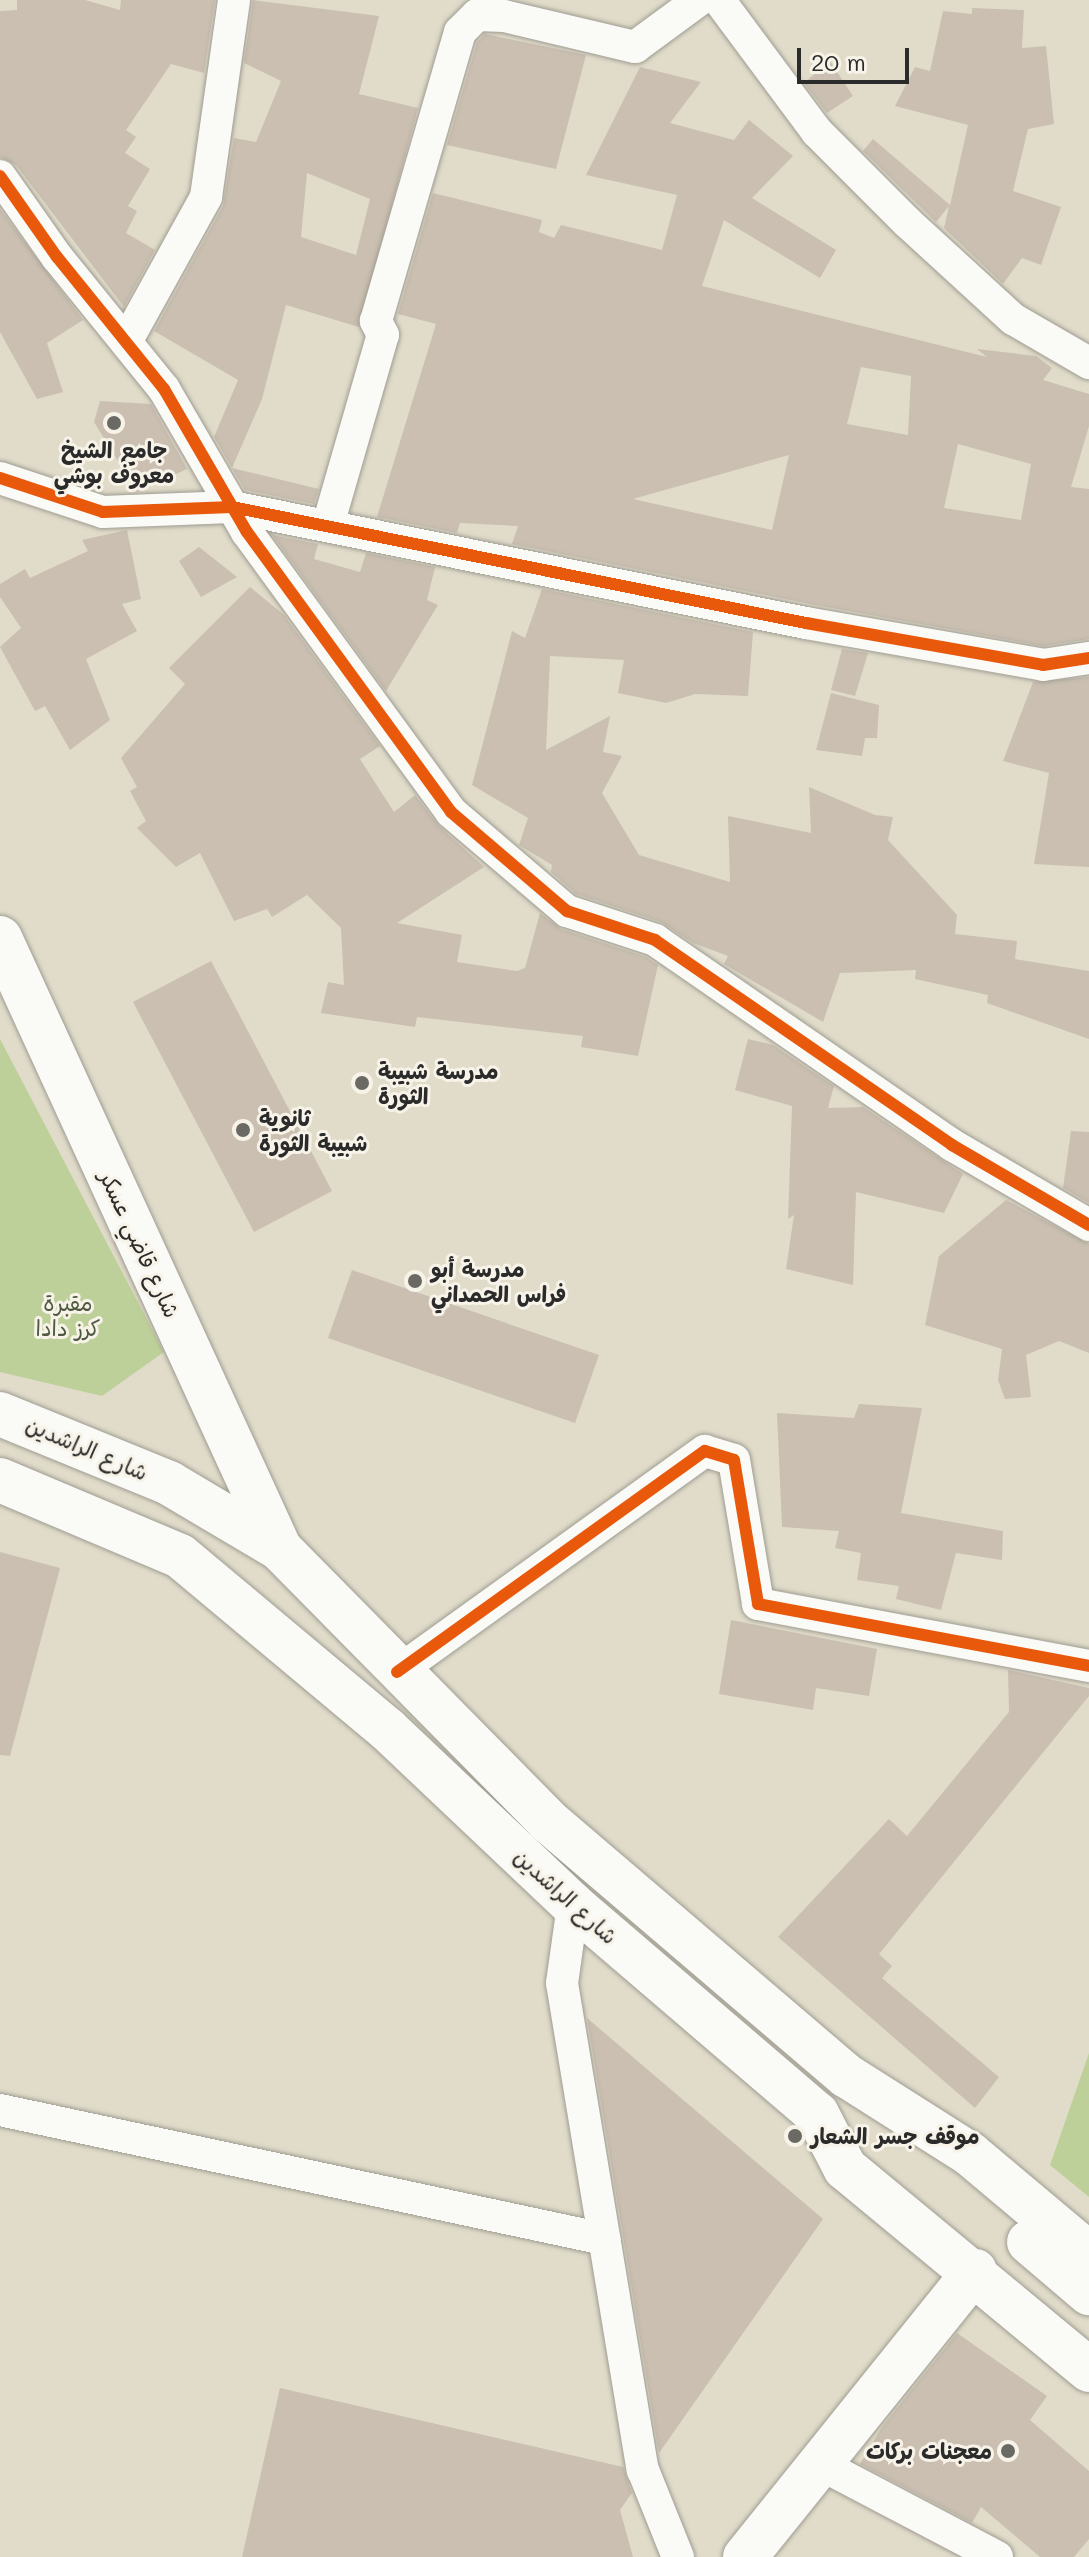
<!DOCTYPE html>
<meta charset="utf-8">
<style>
body{margin:0}
#map{position:relative;width:1089px;height:2557px;overflow:hidden;background:#e1dcca;font-family:Mali,"Playpen Sans Arabic",sans-serif}
div>[style]{position:absolute}
[style*='--x']{left:calc(var(--x)*1px);top:calc(var(--y)*1px);width:calc(var(--w)*1px);rotate:calc(var(--a)*1deg)}
.green>*{inset:0;background:#bed099}
.building>*{inset:0;background:#cabfb1}
.roads{filter:drop-shadow(0 0 2px #9f9c92) drop-shadow(0 0 2px #9f9c92)}
.minor>*{height:32px;margin:-16px;padding:0 16px;transform-origin:16px;border-radius:16px;background:#fafaf7}
.secondary>*{height:44px;margin:-22px;padding:0 22px;transform-origin:22px;border-radius:22px;background:#fafaf7}
.primary>*{height:44px;margin:-22px;padding:0 22px;transform-origin:22px;border-radius:22px;background:#fafaf7}
.cycleway>*{height:12px;margin:-6px;padding:0 6px;transform-origin:6px;border-radius:6px;background:#e8590c}
.dots>*{width:22px;height:22px;translate:-50% -50%;box-sizing:border-box;border:4px solid #f7f3e8;border-radius:50%}
span{translate:-50% -50%;white-space:nowrap;text-align:center;line-height:1.15;-webkit-text-stroke:6px #f7f3e8;paint-order:stroke}
.poi-label{font-size:22px;color:#2b2b2b;font-weight:700}
.left{translate:0 -50%;text-align:left}
.right{translate:-100% -50%;text-align:right}
.street-label{font-size:22px;color:#2b2b2b}
.park-label{font-size:22px;color:#4e5a40}
.scale{position:absolute;left:797px;top:48px;width:112px;height:36px;box-sizing:border-box;border:4px solid #2b2b2b;border-top:0;padding-left:10px;font-size:24px;line-height:28px;white-space:nowrap;color:#2b2b2b;-webkit-text-stroke:6px #f7f3e8;paint-order:stroke}
</style>
<div id="map">
<div class="green">
<i style="clip-path:polygon(0 1039px,164px 1352px,102px 1396px,0 1372px)"></i>
<i style="clip-path:polygon(1089px 2053px,1089px 2197px,1050px 2165px)"></i>
</div>
<div class="building">
<i style="clip-path:polygon(17px 0,85px 0,120px 10px,121px 0,215px 0,204px 73px,171px 64px,126px 130px,136px 137px,125px 153px,150px 169px,128px 206px,137px 211px,126px 233px,155px 250px,124px 307px,16px 165px,0 157px,0 11px,17px 10px)"></i>
<i style="clip-path:polygon(evenodd,253px 0,379px 16px,359px 94px,418px 108px,359px 327px,286px 305px,262px 399px,232px 468px,319px 489px,314px 504px,245px 490px,214px 437px,238px 380px,154px 331px,223px 206px,234px 138px,256px 142px,281px 81px,244px 63px,253px 0,307px 173px,370px 199px,356px 255px,301px 237px,307px 173px)"></i>
<i style="clip-path:polygon(972px 8px,1024px 10px,1022px 48px,1046px 46px,1054px 124px,1028px 129px,1013px 191px,1061px 207px,1041px 265px,1022px 258px,1003px 284px,944px 228px,949px 206px,936px 222px,863px 151px,873px 139px,950px 205px,968px 125px,895px 106px,915px 67px,930px 71px,943px 11px,972px 14px)"></i>
<i style="clip-path:polygon(485px 34px,586px 55px,556px 169px,447px 145px,477px 42px)"></i>
<i style="clip-path:polygon(830px 61px,853px 96px,827px 113px,804px 83px)"></i>
<i style="clip-path:polygon(evenodd,640px 67px,701px 82px,670px 123px,734px 140px,749px 120px,793px 156px,752px 198px,836px 250px,820px 278px,724px 220px,702px 286px,987px 357px,977px 349px,1036px 356px,1052px 368px,1043px 380px,1089px 394px,1089px 426px,1071px 487px,1089px 489px,1089px 639px,1043px 646px,810px 604px,512px 544px,518px 526px,460px 523px,457px 533px,377px 517px,436px 324px,398px 314px,433px 193px,542px 220px,539px 232px,554px 238px,561px 225px,662px 250px,677px 195px,586px 175px,640px 67px,861px 367px,911px 376px,908px 435px,847px 424px,861px 367px,640px 67px,958px 444px,1031px 464px,1021px 520px,944px 508px,958px 444px,640px 67px,789px 455px,772px 530px,633px 499px,789px 455px)"></i>
<i style="clip-path:polygon(0 209px,83px 320px,47px 343px,63px 392px,37px 399px,0 332px)"></i>
<i style="clip-path:polygon(100px 401px,151px 404px,187px 469px,137px 492px,94px 422px)"></i>
<i style="clip-path:polygon(127px 530px,141px 599px,122px 604px,137px 631px,86px 659px,110px 720px,70px 750px,45px 706px,35px 711px,0 647px,21px 628px,0 597px,0 584px,25px 569px,30px 578px,88px 551px,82px 540px)"></i>
<i style="clip-path:polygon(272px 535px,318px 544px,314px 559px,360px 572px,366px 553px,435px 567px,427px 600px,438px 605px,386px 691px)"></i>
<i style="clip-path:polygon(199px 547px,237px 577px,201px 597px,179px 561px)"></i>
<i style="clip-path:polygon(250px 587px,284px 615px,380px 746px,360px 759px,394px 812px,415px 795px,439px 826px,484px 867px,397px 923px,462px 935px,457px 962px,517px 971px,525px 968px,540px 913px,561px 929px,646px 957px,658px 965px,638px 1056px,581px 1047px,583px 1036px,417px 1017px,415px 1027px,321px 1013px,328px 982px,344px 985px,341px 928px,307px 895px,272px 917px,267px 909px,234px 921px,200px 853px,176px 867px,137px 828px,146px 821px,130px 791px,137px 787px,121px 758px,185px 684px,169px 668px)"></i>
<i style="clip-path:polygon(542px 589px,753px 632px,748px 696px,695px 694px,666px 703px,618px 693px,624px 660px,550px 656px,546px 750px,610px 716px,603px 752px,622px 756px,602px 793px,639px 855px,730px 882px,728px 816px,811px 833px,809px 787px,875px 815px,893px 817px,888px 840px,957px 915px,955px 934px,1017px 941px,1015px 959px,1089px 971px,1089px 1039px,987px 1003px,988px 995px,915px 979px,916px 970px,840px 973px,823px 1022px,724px 964px,728px 956px,693px 943px,661px 922px,576px 894px,551px 872px,552px 865px,519px 845px,528px 818px,472px 785px,512px 631px,525px 638px)"></i>
<i style="clip-path:polygon(842px 649px,868px 653px,855px 696px,831px 690px)"></i>
<i style="clip-path:polygon(1089px 677px,1089px 867px,1034px 864px,1049px 773px,1003px 761px,1033px 682px)"></i>
<i style="clip-path:polygon(831px 693px,879px 705px,877px 738px,865px 738px,862px 756px,816px 750px)"></i>
<i style="clip-path:polygon(211px 961px,332px 1191px,254px 1232px,133px 1002px)"></i>
<i style="clip-path:polygon(748px 1039px,773px 1045px,834px 1086px,828px 1108px,863px 1107px,963px 1174px,944px 1213px,856px 1192px,853px 1285px,786px 1269px,794px 1215px,788px 1219px,792px 1106px,735px 1090px)"></i>
<i style="clip-path:polygon(1071px 1131px,1089px 1132px,1089px 1203px,1063px 1188px)"></i>
<i style="clip-path:polygon(1006px 1200px,1089px 1244px,1089px 1353px,1059px 1341px,1026px 1355px,1031px 1397px,1005px 1399px,998px 1380px,1002px 1349px,925px 1325px,939px 1256px)"></i>
<i style="clip-path:polygon(352px 1270px,599px 1355px,575px 1423px,328px 1338px)"></i>
<i style="clip-path:polygon(859px 1404px,922px 1408px,901px 1513px,1003px 1531px,1002px 1560px,956px 1553px,941px 1610px,896px 1599px,899px 1586px,857px 1580px,861px 1553px,835px 1548px,839px 1531px,782px 1527px,777px 1413px,854px 1418px)"></i>
<i style="clip-path:polygon(0 1552px,60px 1568px,10px 1756px,0 1755px)"></i>
<i style="clip-path:polygon(731px 1620px,877px 1649px,869px 1696px,816px 1688px,813px 1710px,719px 1694px)"></i>
<i style="clip-path:polygon(1008px 1670px,1089px 1688px,1089px 1696px,879px 1954px,892px 1966px,882px 1978px,999px 2077px,975px 2108px,778px 1937px,889px 1819px,907px 1836px,1009px 1712px)"></i>
<i style="clip-path:polygon(587px 2018px,823px 2219px,659px 2453px)"></i>
<i style="clip-path:polygon(957px 2333px,1047px 2396px,1030px 2420px,1089px 2471px,1089px 2539px,1074px 2557px,1040px 2557px,981px 2507px,972px 2523px,860px 2464px,882px 2427px)"></i>
<i style="clip-path:polygon(280px 2388px,623px 2467px,632px 2493px,620px 2510px,633px 2557px,242px 2557px)"></i>
</div>
<div class="roads">
<div class="minor">
<i style="--x:719;--y:0;--w:164;--a:53.4"></i>
<i style="--x:817;--y:132;--w:127;--a:45"></i>
<i style="--x:907;--y:222;--w:144;--a:42.5"></i>
<i style="--x:1013;--y:319;--w:88;--a:30.1"></i>
<i style="--x:0;--y:176;--w:99;--a:54.9"></i>
<i style="--x:57;--y:257;--w:170;--a:51"></i>
<i style="--x:164;--y:389;--w:165;--a:59.9"></i>
<i style="--x:247;--y:532;--w:346;--a:53.9"></i>
<i style="--x:451;--y:812;--w:153;--a:40.5"></i>
<i style="--x:567;--y:911;--w:93;--a:18.2"></i>
<i style="--x:655;--y:940;--w:361;--a:34.6"></i>
<i style="--x:952;--y:1145;--w:159;--a:30.3"></i>
<i style="--x:126;--y:342;--w:166;--a:-61.1"></i>
<i style="--x:206;--y:197;--w:199;--a:-81.9"></i>
<i style="--x:0;--y:478;--w:108;--a:18.3"></i>
<i style="--x:103;--y:512;--w:129;--a:-2.2"></i>
<i style="--x:232;--y:507;--w:586;--a:11.43"></i>
<i style="--x:806;--y:623;--w:241;--a:10"></i>
<i style="--x:1043;--y:665;--w:47;--a:-8.7"></i>
<i style="--x:328;--y:525;--w:198;--a:-73.9"></i>
<i style="--x:383;--y:335;--w:16;--a:-117"></i>
<i style="--x:376;--y:321;--w:301;--a:-73.8"></i>
<i style="--x:460;--y:32;--w:24;--a:-45"></i>
<i style="--x:477;--y:15;--w:27;--a:2"></i>
<i style="--x:504;--y:16;--w:135;--a:13.3"></i>
<i style="--x:635;--y:47;--w:79;--a:-36.3"></i>
<i style="--x:397;--y:1672;--w:379;--a:-35.7"></i>
<i style="--x:705;--y:1451;--w:30;--a:17"></i>
<i style="--x:734;--y:1460;--w:146;--a:80.5"></i>
<i style="--x:758;--y:1604;--w:337;--a:10.6"></i>
<i style="--x:573;--y:1905;--w:79;--a:98"></i>
<i style="--x:562;--y:1983;--w:494;--a:80.6"></i>
<i style="--x:643;--y:2470;--w:94;--a:68.1"></i>
<i style="--x:0;--y:2110;--w:618;--a:12.06"></i>
<i style="--x:820;--y:2464;--w:200;--a:27.7"></i>
</div>
<div class="secondary">
<i style="--x:0;--y:938;--w:672;--a:65.38"></i>
<i style="--x:745;--y:2557;--w:367;--a:-51.2"></i>
</div>
<div class="primary">
<i style="--x:0;--y:1414;--w:183;--a:22.2"></i>
<i style="--x:169;--y:1483;--w:129;--a:30.7"></i>
<i style="--x:280;--y:1549;--w:380;--a:45.4"></i>
<i style="--x:547;--y:1820;--w:394;--a:40.5"></i>
<i style="--x:847;--y:2076;--w:146;--a:32.4"></i>
<i style="--x:970;--y:2154;--w:155;--a:40"></i>
<i style="--x:0;--y:1480;--w:195;--a:22.9"></i>
<i style="--x:180;--y:1556;--w:271;--a:39.9"></i>
<i style="--x:388;--y:1730;--w:255;--a:43.4"></i>
<i style="--x:573;--y:1905;--w:321;--a:40.6"></i>
<i style="--x:817;--y:2114;--w:61;--a:62.6"></i>
<i style="--x:845;--y:2168;--w:317;--a:39.6"></i>
<i style="--x:1029;--y:2242;--w:79;--a:40.4"></i>
</div>
</div>
<div class="cycleway">
<i style="--x:0;--y:176;--w:99;--a:54.9"></i>
<i style="--x:57;--y:257;--w:170;--a:51"></i>
<i style="--x:164;--y:389;--w:165;--a:59.9"></i>
<i style="--x:247;--y:532;--w:346;--a:53.9"></i>
<i style="--x:451;--y:812;--w:153;--a:40.5"></i>
<i style="--x:567;--y:911;--w:93;--a:18.2"></i>
<i style="--x:655;--y:940;--w:361;--a:34.6"></i>
<i style="--x:952;--y:1145;--w:159;--a:30.3"></i>
<i style="--x:0;--y:478;--w:108;--a:18.3"></i>
<i style="--x:103;--y:512;--w:129;--a:-2.2"></i>
<i style="--x:232;--y:507;--w:586;--a:11.43"></i>
<i style="--x:806;--y:623;--w:241;--a:10"></i>
<i style="--x:1043;--y:665;--w:47;--a:-8.7"></i>
<i style="--x:397;--y:1672;--w:379;--a:-35.7"></i>
<i style="--x:705;--y:1451;--w:30;--a:17"></i>
<i style="--x:734;--y:1460;--w:146;--a:80.5"></i>
<i style="--x:758;--y:1604;--w:337;--a:10.6"></i>
</div>
<div class="dots">
<i style="left:114px;top:423px;background:#6b6963"></i>
<i style="left:362px;top:1083px;background:#6b6963"></i>
<i style="left:243px;top:1130px;background:#6b6963"></i>
<i style="left:415px;top:1281px;background:#6b6963"></i>
<i style="left:795px;top:2136px;background:#6b6963"></i>
<i style="left:1008px;top:2451px;background:#6b6963"></i>
</div>
<div class="poi-label">
<span style="left:114px;top:462px">جامع الشيخ<br>معروف بوشي</span>
<span class="left" style="left:378px;top:1083px">مدرسة شبيبة<br>الثورة</span>
<span class="left" style="left:259px;top:1130px">ثانوية<br>شبيبة الثورة</span>
<span class="left" style="left:431px;top:1281px">مدرسة أبو<br>فراس الحمداني</span>
<span class="left" style="left:811px;top:2136px">موقف جسر الشعار</span>
<span class="right" style="left:992px;top:2451px">معجنات بركات</span>
</div>
<div class="street-label">
<span style="left:140px;top:1244px;rotate:65deg">شارع قاضي عسكر</span>
<span style="left:87px;top:1448px;rotate:23deg">شارع الراشدين</span>
<span style="left:566px;top:1896px;rotate:42deg">شارع الراشدين</span>
</div>
<div class="park-label">
<span style="left:68px;top:1315px">مقبرة<br>كرز دادا</span>
</div>
<div class="scale">20 m</div>
</div>
